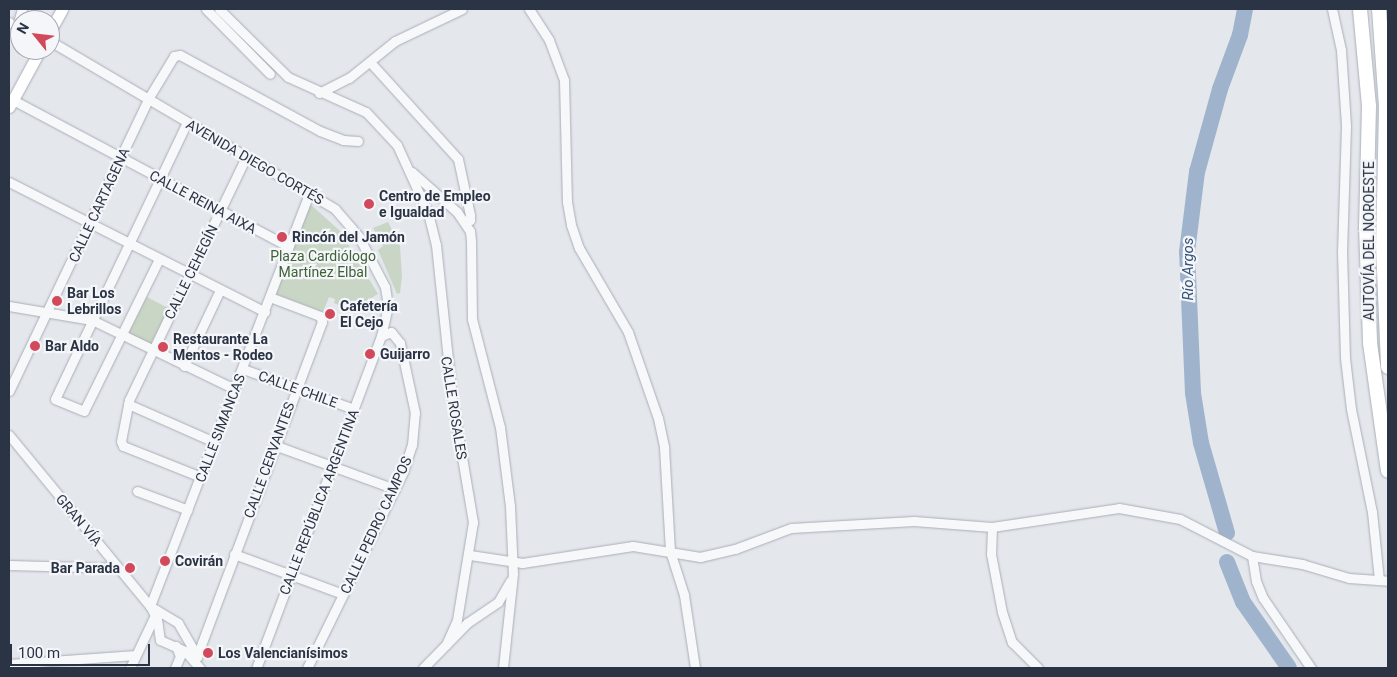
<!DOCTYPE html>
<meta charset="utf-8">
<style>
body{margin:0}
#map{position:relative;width:1397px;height:677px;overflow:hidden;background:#e4e7ec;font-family:Roboto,sans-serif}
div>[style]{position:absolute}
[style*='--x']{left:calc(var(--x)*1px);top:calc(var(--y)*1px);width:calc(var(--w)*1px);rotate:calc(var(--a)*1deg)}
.green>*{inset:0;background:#c9d6c5}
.river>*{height:16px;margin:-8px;padding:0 8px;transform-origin:8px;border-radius:8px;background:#9fb4cc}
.roads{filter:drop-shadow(0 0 1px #a9aeb7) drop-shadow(0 0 1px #a9aeb7)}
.minor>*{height:9px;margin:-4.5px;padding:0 4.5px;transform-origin:4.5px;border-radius:4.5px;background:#f7f8fa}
.major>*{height:11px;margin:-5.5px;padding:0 5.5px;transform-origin:5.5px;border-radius:5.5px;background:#fff}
.highway>*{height:14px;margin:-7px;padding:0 7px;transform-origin:7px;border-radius:7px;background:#fff}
.dots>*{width:14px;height:14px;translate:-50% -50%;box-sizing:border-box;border:2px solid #f4f6f9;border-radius:50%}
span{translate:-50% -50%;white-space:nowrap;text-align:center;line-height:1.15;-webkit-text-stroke:4.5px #f4f6f9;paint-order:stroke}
.street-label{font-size:14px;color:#2b3445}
.poi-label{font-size:14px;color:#2b3445;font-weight:700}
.left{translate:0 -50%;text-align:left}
.right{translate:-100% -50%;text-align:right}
.park-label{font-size:14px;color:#3f6138}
.water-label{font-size:15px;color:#34527a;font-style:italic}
.frame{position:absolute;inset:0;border:10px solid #2b3445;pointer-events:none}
.north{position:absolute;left:10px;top:10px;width:50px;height:50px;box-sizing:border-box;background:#f4f6f9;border:1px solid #a4a8b1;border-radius:50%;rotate:299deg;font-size:14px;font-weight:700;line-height:20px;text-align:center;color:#2b3445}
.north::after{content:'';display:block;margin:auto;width:18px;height:22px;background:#d1495b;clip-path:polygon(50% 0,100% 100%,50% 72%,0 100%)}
.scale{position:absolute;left:10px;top:644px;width:140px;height:22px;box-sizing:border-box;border:2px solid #2b3445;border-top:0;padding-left:6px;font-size:15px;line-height:18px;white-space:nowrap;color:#2b3445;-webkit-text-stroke:4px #f4f6f9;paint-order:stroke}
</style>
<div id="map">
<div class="green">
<i style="clip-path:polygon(310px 204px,340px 231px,378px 294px,350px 310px,334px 303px,335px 299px,329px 297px,323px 312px,276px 294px)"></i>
<i style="clip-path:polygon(388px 222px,400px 246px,402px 276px,400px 293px,397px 294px,378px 250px,383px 246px,373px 228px)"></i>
<i style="clip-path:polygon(147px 297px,168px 308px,151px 345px,128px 334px)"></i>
</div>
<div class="river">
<i style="--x:1227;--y:533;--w:94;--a:-106.1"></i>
<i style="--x:1201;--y:443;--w:51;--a:-99.1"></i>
<i style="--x:1193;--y:393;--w:141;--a:-92.4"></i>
<i style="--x:1187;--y:252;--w:81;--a:-82.9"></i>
<i style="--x:1197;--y:172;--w:86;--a:-74.5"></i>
<i style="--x:1220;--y:89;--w:58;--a:-69.7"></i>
<i style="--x:1240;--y:35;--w:26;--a:-79"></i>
<i style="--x:1227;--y:562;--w:43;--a:68.2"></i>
<i style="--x:1243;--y:602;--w:80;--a:55.1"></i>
</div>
<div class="roads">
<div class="minor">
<i style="--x:206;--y:9;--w:91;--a:45.4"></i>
<i style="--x:219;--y:9;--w:97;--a:44.6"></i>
<i style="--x:288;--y:77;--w:85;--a:24.2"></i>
<i style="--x:366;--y:112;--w:45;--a:46.8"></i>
<i style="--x:397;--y:145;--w:75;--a:65.5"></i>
<i style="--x:428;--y:213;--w:33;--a:76"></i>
<i style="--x:436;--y:245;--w:154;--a:84"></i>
<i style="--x:452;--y:398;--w:126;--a:80.4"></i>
<i style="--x:473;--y:522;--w:99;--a:99.3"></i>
<i style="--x:457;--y:620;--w:27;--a:114"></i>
<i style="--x:529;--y:9;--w:37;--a:57"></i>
<i style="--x:549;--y:40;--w:43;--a:69.4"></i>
<i style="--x:564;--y:80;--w:122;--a:88.6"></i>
<i style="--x:567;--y:202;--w:23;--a:80"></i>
<i style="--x:571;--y:225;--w:24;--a:71"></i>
<i style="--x:579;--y:248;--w:97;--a:59.7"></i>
<i style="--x:628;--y:332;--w:91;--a:70.8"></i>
<i style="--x:658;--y:418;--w:30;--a:78"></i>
<i style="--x:664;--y:447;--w:104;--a:86.7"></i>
<i style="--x:670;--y:551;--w:46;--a:72.3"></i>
<i style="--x:684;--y:595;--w:74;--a:81.4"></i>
<i style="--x:1332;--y:9;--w:42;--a:77.6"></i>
<i style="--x:1341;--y:50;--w:76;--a:86.2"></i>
<i style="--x:1346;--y:126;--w:125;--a:91.8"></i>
<i style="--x:1342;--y:251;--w:107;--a:88.4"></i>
<i style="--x:1345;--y:358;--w:51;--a:83.3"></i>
<i style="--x:1351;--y:409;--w:105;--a:78.5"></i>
<i style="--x:1372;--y:512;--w:68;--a:84.1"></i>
<i style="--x:9;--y:22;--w:1;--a:90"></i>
<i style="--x:18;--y:22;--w:14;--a:-73"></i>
<i style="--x:50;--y:41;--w:331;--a:30.5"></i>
<i style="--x:335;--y:209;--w:37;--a:49"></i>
<i style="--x:359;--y:237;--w:56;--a:62.5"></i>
<i style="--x:385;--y:287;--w:19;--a:81"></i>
<i style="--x:388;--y:306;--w:31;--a:103"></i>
<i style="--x:381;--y:336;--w:355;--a:110.6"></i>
<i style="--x:370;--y:62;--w:131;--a:47.8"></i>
<i style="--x:458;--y:159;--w:57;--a:77.9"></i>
<i style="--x:470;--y:215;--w:5;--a:90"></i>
<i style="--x:470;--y:220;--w:6;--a:171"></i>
<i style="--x:319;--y:93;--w:34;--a:-27"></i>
<i style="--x:349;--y:78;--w:59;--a:-38.8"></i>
<i style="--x:395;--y:41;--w:74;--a:-25.5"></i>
<i style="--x:13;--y:100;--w:311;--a:28"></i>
<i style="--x:412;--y:172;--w:60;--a:41.6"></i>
<i style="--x:457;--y:212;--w:23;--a:56"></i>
<i style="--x:470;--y:231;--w:10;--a:84"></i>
<i style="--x:471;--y:241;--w:78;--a:89.3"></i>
<i style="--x:472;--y:319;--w:112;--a:75.5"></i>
<i style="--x:500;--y:427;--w:80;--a:82.8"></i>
<i style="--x:510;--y:506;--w:68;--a:87.5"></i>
<i style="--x:513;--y:574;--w:95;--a:96.1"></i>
<i style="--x:9;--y:182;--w:287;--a:26.9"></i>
<i style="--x:159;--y:259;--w:169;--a:116.3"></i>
<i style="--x:84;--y:411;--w:31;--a:-158"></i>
<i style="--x:55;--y:399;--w:307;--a:-64.5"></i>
<i style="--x:9;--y:306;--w:84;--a:9.6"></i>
<i style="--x:92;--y:320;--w:159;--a:25.8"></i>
<i style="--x:184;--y:366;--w:84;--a:-64.7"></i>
<i style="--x:243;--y:369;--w:118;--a:19.8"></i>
<i style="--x:9;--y:391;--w:323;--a:-64.5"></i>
<i style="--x:148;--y:99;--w:50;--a:-58.8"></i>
<i style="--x:174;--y:56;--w:6;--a:-9"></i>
<i style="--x:180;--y:55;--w:159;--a:28.5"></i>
<i style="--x:320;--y:131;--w:25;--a:21"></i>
<i style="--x:343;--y:140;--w:15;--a:4"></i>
<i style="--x:128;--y:404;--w:94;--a:23.8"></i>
<i style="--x:9;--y:435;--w:222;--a:50.5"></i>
<i style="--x:150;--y:606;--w:15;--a:62"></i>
<i style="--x:157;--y:619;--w:21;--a:82"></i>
<i style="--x:160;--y:640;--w:27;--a:24"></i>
<i style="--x:185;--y:651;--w:23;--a:49"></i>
<i style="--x:274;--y:445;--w:129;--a:20"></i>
<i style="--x:201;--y:477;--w:84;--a:-158.3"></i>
<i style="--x:123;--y:446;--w:5;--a:-112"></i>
<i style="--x:121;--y:441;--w:42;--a:-79"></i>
<i style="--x:129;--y:400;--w:270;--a:-64.3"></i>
<i style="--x:137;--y:491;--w:54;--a:20.4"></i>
<i style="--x:992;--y:527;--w:27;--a:92"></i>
<i style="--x:991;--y:554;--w:59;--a:79.3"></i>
<i style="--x:1002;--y:612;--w:32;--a:72"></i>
<i style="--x:1012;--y:642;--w:37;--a:45"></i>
<i style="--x:234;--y:554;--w:116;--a:20.2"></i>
<i style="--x:470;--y:555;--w:53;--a:8.7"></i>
<i style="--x:522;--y:563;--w:112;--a:-8.7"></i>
<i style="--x:633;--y:546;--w:68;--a:9.3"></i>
<i style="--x:700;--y:557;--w:36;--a:-13"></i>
<i style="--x:735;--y:549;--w:60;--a:-20.6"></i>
<i style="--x:791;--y:528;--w:123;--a:-3.3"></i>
<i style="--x:914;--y:521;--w:78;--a:4.4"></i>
<i style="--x:992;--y:527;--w:128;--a:-8.5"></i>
<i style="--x:1119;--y:508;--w:62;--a:10.2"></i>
<i style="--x:1180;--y:519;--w:81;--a:27.2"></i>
<i style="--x:1252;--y:556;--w:51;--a:9.1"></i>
<i style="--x:1302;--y:564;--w:49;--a:16.6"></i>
<i style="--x:1349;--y:578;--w:39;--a:4"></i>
<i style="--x:1252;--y:556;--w:25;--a:81"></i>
<i style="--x:1256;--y:581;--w:18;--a:68"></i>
<i style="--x:1263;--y:598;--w:85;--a:55.6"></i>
<i style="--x:9;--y:565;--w:109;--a:1.6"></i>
<i style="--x:150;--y:606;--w:443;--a:-68.9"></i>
<i style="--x:150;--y:606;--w:33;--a:31"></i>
<i style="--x:178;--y:623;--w:39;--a:60"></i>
<i style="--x:197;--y:656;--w:357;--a:-69.5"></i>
<i style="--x:322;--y:322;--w:6;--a:-108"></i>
<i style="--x:320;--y:316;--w:53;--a:-159.2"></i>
<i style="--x:9;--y:664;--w:127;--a:-4.1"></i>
<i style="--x:130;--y:668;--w:59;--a:-64.7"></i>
<i style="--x:175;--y:668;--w:13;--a:-67"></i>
<i style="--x:180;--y:656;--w:11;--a:-112"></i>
<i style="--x:307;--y:668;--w:218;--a:-63.9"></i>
<i style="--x:403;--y:472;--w:28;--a:-72"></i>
<i style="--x:412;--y:445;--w:32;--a:-85"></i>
<i style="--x:415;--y:413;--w:72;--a:-102.1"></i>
<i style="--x:400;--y:343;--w:14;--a:-129"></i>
<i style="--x:391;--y:332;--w:11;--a:158"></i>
<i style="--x:423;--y:668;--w:63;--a:-45.6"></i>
<i style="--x:467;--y:623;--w:37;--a:-34"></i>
<i style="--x:498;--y:602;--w:24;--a:-60"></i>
</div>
<div class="major">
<i style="--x:50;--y:31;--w:25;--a:-61"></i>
<i style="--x:9;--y:107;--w:65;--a:-61.5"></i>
</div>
<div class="highway">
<i style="--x:1360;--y:9;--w:97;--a:84.7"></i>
<i style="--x:1369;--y:106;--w:120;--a:91.4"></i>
<i style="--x:1366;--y:226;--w:117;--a:88"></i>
<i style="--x:1370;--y:343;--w:129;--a:82"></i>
<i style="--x:1379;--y:9;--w:98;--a:85.9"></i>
<i style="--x:1386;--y:107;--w:139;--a:91.2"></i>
<i style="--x:1383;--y:246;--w:121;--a:87.6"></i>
</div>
</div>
<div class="dots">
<i style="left:369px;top:204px;background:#d1495b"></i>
<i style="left:282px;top:237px;background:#d1495b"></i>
<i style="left:57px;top:301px;background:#d1495b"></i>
<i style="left:330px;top:314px;background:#d1495b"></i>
<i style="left:35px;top:346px;background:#d1495b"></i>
<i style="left:163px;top:347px;background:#d1495b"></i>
<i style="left:370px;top:354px;background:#d1495b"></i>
<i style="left:165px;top:561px;background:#d1495b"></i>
<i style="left:130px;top:568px;background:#d1495b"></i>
<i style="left:208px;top:653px;background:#d1495b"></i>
</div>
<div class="street-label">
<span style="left:255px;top:162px;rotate:30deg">AVENIDA DIEGO CORTÉS</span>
<span style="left:203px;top:202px;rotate:28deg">CALLE REINA AIXA</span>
<span style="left:99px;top:205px;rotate:-65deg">CALLE CARTAGENA</span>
<span style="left:1369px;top:241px;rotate:-90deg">AUTOVÍA DEL NOROESTE</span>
<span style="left:191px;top:272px;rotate:-64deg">CALLE CEHEGÍN</span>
<span style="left:298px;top:389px;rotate:20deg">CALLE CHILE</span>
<span style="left:454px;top:408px;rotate:81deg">CALLE ROSALES</span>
<span style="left:220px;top:428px;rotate:-69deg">CALLE SIMANCAS</span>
<span style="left:269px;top:460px;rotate:-70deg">CALLE CERVANTES</span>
<span style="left:319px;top:502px;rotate:-69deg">CALLE REPÚBLICA ARGENTINA</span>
<span style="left:79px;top:520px;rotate:50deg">GRAN VÍA</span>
<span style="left:376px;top:525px;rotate:-65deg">CALLE PEDRO CAMPOS</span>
</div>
<div class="poi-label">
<span class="left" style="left:379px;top:204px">Centro de Empleo<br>e Igualdad</span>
<span class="left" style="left:292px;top:237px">Rincón del Jamón</span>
<span class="left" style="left:67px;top:301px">Bar Los<br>Lebrillos</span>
<span class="left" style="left:340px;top:314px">Cafetería<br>El Cejo</span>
<span class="left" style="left:173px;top:347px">Restaurante La<br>Mentos - Rodeo</span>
<span class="left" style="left:45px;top:346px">Bar Aldo</span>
<span class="left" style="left:380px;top:354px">Guijarro</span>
<span class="left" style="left:175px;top:561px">Covirán</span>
<span class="right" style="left:120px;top:568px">Bar Parada</span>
<span class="left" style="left:218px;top:653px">Los Valencianísimos</span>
</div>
<div class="park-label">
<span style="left:323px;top:264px">Plaza Cardiólogo<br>Martínez Elbal</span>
</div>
<div class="water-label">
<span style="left:1189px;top:269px;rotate:-90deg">Río Argos</span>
</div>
<div class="frame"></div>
<div class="north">N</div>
<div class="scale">100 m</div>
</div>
